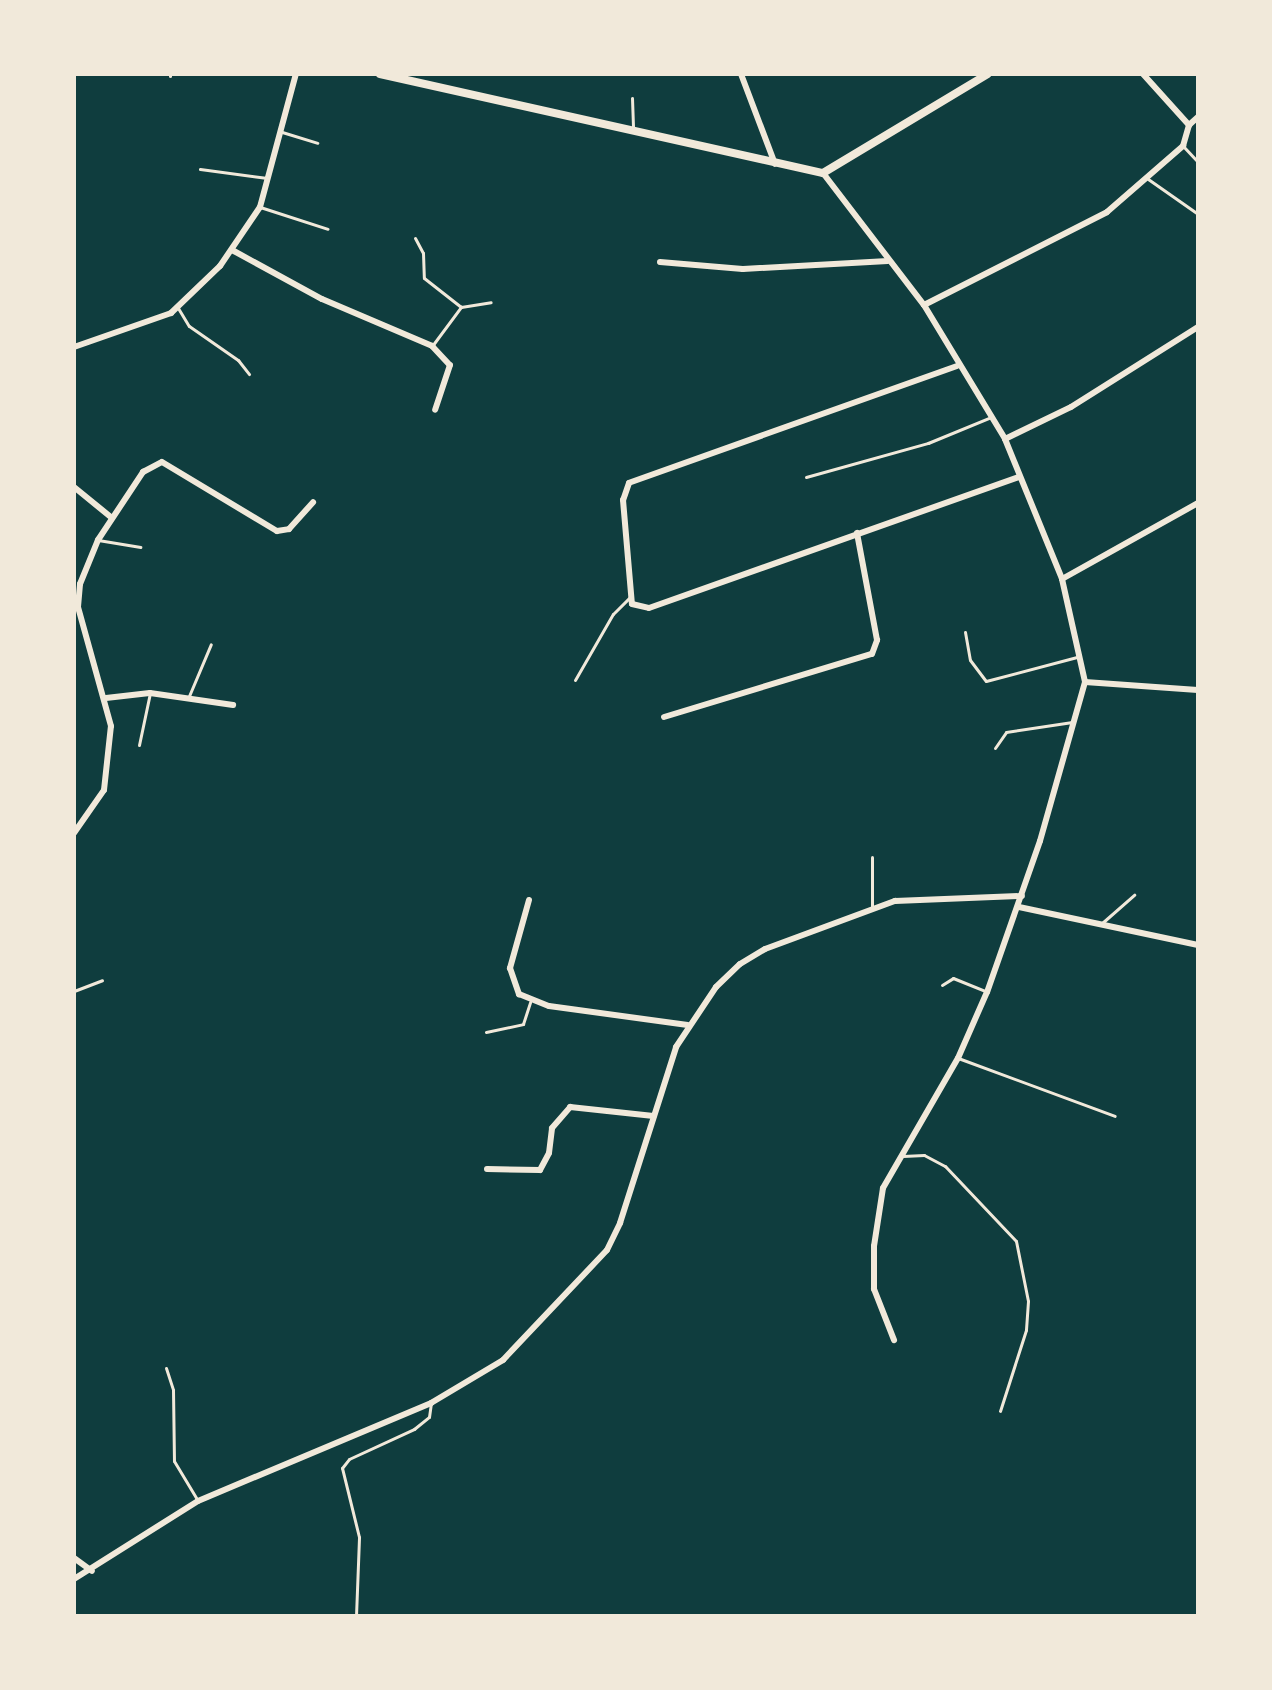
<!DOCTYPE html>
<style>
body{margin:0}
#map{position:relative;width:1272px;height:1690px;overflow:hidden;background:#0f3d3e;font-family:"Open Sans",sans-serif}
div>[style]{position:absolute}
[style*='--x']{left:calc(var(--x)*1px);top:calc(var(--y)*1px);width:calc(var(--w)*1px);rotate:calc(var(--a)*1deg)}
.service>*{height:3px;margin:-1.5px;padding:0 1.5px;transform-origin:1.5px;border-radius:1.5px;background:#f1e9da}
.minor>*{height:6px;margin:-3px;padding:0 3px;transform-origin:3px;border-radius:3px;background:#f1e9da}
.tertiary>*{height:8px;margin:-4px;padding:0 4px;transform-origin:4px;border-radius:4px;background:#f1e9da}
span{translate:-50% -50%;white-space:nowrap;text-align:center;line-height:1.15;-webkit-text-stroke:6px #f1e9da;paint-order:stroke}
.frame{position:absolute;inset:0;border:76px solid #f1e9da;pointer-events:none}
</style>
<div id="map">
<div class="service">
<i style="--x:170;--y:76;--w:2;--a:-90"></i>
<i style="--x:632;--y:98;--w:31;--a:88"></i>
<i style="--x:282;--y:132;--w:37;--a:17"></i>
<i style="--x:1183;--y:146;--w:22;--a:47"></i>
<i style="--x:200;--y:169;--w:68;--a:7.7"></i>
<i style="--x:1148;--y:179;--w:61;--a:35"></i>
<i style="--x:260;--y:207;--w:71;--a:17.9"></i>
<i style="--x:415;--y:238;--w:17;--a:62"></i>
<i style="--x:423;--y:253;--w:25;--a:88"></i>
<i style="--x:424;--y:278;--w:47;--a:38.1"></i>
<i style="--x:178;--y:308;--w:21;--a:59"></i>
<i style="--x:189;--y:326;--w:60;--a:34.8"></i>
<i style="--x:238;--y:360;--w:18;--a:52"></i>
<i style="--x:432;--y:346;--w:49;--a:-53.4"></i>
<i style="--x:461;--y:307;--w:30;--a:-9"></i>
<i style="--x:806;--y:477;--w:127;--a:-15.6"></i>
<i style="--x:928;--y:443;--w:68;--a:-22.4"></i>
<i style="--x:98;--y:540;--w:43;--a:9.5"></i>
<i style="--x:965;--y:632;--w:28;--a:80"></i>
<i style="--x:970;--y:660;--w:26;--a:53"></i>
<i style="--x:986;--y:681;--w:94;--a:-14.8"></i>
<i style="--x:575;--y:680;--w:76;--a:-60.1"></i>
<i style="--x:613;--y:614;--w:25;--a:-45"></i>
<i style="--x:189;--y:696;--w:56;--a:-67.1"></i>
<i style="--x:139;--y:745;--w:53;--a:-78.1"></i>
<i style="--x:995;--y:748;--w:19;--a:-55"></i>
<i style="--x:1006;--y:732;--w:67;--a:-8.6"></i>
<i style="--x:872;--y:857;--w:50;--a:90"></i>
<i style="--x:1102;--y:923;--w:43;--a:-41.2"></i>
<i style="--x:942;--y:985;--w:13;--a:-32"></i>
<i style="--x:953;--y:978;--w:37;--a:22"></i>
<i style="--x:74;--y:991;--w:30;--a:-21"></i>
<i style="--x:486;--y:1032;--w:38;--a:-12"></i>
<i style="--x:523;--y:1024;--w:23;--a:-72"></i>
<i style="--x:958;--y:1058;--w:167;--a:20.3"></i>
<i style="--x:903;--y:1156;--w:21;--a:-3"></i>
<i style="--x:924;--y:1155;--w:24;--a:28"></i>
<i style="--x:945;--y:1166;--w:103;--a:46.6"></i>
<i style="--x:1016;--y:1241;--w:61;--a:78.7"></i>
<i style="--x:1028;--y:1301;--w:29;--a:94"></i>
<i style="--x:1026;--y:1330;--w:85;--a:107.8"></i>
<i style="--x:166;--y:1368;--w:23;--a:72"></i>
<i style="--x:173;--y:1390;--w:71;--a:89.2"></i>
<i style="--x:174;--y:1461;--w:47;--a:59"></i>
<i style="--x:356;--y:1616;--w:79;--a:-87.8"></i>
<i style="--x:359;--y:1537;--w:71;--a:-103.8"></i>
<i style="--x:342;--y:1468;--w:11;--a:-52"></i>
<i style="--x:349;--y:1459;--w:72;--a:-24.8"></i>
<i style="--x:414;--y:1429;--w:19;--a:-39"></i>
<i style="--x:429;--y:1417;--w:14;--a:-82"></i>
</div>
<div class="minor">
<i style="--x:741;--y:74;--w:96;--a:69.3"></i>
<i style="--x:1143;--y:74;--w:69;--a:48"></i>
<i style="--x:823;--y:173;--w:166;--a:52.6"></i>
<i style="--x:924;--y:305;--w:157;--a:58.8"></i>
<i style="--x:1005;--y:439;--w:151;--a:67.8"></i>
<i style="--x:1062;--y:579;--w:106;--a:77.4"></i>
<i style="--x:1085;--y:682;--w:165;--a:105.8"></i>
<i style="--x:1040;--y:841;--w:160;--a:109.3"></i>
<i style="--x:987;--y:992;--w:72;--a:113.7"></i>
<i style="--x:958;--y:1058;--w:150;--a:120"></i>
<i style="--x:883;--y:1188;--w:59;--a:98.8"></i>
<i style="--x:874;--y:1246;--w:43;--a:90"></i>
<i style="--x:874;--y:1289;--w:55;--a:68.6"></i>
<i style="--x:232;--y:250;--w:102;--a:28.6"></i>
<i style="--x:322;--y:299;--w:120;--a:23.1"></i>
<i style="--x:432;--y:346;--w:26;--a:47"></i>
<i style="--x:450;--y:365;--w:47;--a:108.4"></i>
<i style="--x:660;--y:262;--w:83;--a:4.8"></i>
<i style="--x:743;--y:269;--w:145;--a:-3.2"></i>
<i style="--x:924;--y:305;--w:205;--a:-26.9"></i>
<i style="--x:1107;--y:212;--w:101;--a:-41"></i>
<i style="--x:1183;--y:146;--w:22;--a:-74"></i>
<i style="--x:1189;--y:125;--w:12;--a:-42"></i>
<i style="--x:74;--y:347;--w:103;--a:-19.3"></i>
<i style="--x:171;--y:313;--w:68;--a:-43.8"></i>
<i style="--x:220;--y:266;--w:71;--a:-55.9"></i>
<i style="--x:260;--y:207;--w:138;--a:-74.9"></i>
<i style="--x:957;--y:366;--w:348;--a:160.4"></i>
<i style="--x:629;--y:483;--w:18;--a:109"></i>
<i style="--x:623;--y:500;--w:104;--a:85.1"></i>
<i style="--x:632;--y:604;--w:17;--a:13"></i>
<i style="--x:649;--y:608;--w:392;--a:-19.5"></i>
<i style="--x:1005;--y:439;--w:73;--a:-25.9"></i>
<i style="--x:1071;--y:407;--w:150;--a:-32.2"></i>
<i style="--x:74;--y:487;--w:49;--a:39.2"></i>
<i style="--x:1062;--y:579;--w:156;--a:-29.2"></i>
<i style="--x:1085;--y:682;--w:113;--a:4"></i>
<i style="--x:106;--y:698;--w:44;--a:-6.5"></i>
<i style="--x:150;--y:693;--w:84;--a:8.2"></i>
<i style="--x:664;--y:717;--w:217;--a:-16.9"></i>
<i style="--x:872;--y:654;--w:15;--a:-70"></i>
<i style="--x:877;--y:640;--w:109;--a:-100.6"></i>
<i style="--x:74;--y:833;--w:52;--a:-55.1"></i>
<i style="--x:104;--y:790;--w:64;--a:-83.8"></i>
<i style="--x:111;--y:726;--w:123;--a:-105.5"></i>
<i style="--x:78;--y:607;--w:23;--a:-85"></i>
<i style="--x:80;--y:584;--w:48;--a:-67.8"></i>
<i style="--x:98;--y:540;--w:82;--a:-56.5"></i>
<i style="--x:143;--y:472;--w:21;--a:-28"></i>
<i style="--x:162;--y:462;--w:134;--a:31"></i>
<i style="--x:277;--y:531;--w:12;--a:-9"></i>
<i style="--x:289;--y:529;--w:36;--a:-48"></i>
<i style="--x:529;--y:900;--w:71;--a:105.6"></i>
<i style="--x:510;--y:968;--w:28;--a:71"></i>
<i style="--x:519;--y:994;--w:32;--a:22"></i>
<i style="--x:549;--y:1006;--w:140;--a:7.8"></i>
<i style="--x:1019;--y:907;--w:183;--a:12"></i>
<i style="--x:487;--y:1169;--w:53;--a:1.1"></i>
<i style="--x:540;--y:1170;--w:19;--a:-62"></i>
<i style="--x:549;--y:1153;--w:25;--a:-83"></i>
<i style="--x:552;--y:1128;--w:28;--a:-49"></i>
<i style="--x:570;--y:1107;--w:84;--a:6.1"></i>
<i style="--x:74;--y:1558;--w:22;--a:36"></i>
<i style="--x:74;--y:1579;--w:146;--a:-32.2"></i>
<i style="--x:198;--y:1501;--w:253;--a:-22.8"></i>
<i style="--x:431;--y:1403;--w:84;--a:-30.8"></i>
<i style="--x:503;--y:1360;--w:151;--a:-46.6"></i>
<i style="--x:607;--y:1250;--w:30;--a:-64"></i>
<i style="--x:620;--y:1223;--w:185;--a:-72.3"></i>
<i style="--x:676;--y:1047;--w:72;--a:-56.3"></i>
<i style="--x:716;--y:987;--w:33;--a:-44"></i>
<i style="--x:740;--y:964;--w:29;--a:-31"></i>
<i style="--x:765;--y:949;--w:139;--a:-20.3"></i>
<i style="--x:895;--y:901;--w:127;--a:-2.3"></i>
</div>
<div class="tertiary">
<i style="--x:380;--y:74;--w:454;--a:12.6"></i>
<i style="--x:823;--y:173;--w:192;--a:-31"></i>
</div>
<div class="frame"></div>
</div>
